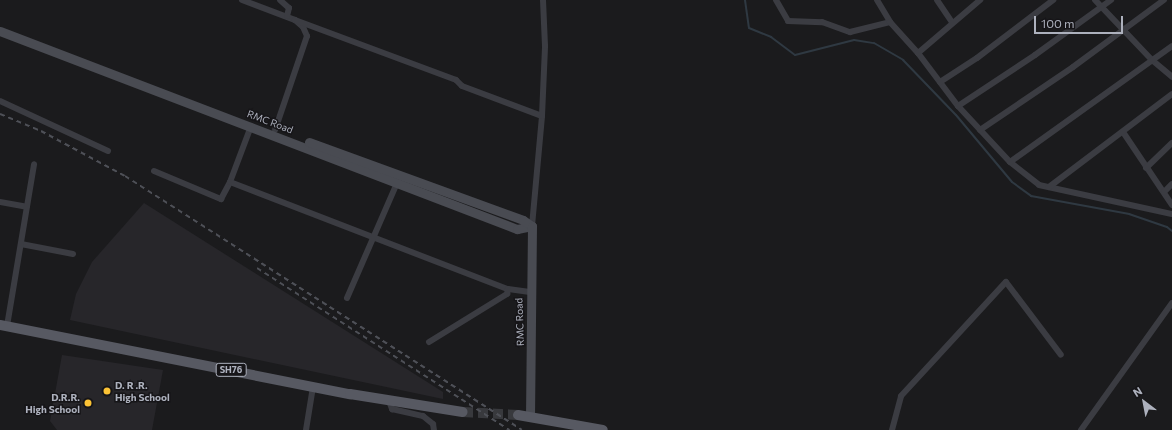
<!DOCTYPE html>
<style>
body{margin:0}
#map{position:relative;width:1172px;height:430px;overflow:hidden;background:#1b1b1d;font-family:Commissioner,sans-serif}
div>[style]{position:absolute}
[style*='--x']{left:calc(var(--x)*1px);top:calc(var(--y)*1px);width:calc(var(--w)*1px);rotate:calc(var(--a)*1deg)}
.built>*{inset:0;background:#27262a}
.stream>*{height:2px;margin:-1px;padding:0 1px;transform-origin:1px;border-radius:1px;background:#2f3942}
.primary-tunnel>*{height:10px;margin-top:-5px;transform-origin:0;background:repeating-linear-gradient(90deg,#38393d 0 10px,transparent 0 15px)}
.street>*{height:6px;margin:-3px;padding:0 3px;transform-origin:3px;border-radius:3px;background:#3b3c42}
.secondary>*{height:9px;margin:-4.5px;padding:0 4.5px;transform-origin:4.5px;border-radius:4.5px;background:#494b52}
.primary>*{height:10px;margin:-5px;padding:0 5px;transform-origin:5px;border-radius:5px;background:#575962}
.rail>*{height:2px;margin-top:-1px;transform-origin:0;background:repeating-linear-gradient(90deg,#4e5057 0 5px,transparent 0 9px)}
.dots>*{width:11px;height:11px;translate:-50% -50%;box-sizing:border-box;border:2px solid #161518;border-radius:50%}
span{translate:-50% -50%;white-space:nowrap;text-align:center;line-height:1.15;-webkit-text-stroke:3px #161518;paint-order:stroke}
.shield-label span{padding:1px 3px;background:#161518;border:1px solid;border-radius:3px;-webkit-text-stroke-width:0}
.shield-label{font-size:9px;color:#adb1bd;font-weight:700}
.street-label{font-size:10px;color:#adb1bd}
.poi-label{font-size:10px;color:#adb1bd;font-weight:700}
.left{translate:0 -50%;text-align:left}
.right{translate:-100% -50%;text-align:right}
.north{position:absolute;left:1124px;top:382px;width:40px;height:40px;-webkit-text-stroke:3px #161518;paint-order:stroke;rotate:328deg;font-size:11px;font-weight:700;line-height:16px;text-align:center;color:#adb1bd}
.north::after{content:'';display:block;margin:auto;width:14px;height:18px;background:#adb1bd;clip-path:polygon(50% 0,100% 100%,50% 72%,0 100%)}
.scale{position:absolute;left:1034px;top:16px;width:89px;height:18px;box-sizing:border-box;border:2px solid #adb1bd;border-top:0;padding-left:5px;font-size:12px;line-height:14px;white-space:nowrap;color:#adb1bd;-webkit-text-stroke:3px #161518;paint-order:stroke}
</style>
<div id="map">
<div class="built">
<i style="clip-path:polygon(144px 203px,443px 392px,443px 399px,70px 320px,76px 294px,92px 262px)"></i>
<i style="clip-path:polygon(62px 355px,163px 370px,152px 430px,57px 430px,50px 421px)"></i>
</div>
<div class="stream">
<i style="--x:745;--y:0;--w:28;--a:82"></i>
<i style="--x:749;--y:28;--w:24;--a:22"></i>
<i style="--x:771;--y:37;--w:30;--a:37"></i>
<i style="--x:795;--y:55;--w:61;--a:-14.3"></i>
<i style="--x:854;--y:40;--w:20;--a:9"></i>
<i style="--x:874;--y:43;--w:34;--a:30"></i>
<i style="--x:903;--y:60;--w:76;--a:46.1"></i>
<i style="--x:956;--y:115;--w:87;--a:50.1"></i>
<i style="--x:1012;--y:182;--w:24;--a:36"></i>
<i style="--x:1031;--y:196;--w:100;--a:10.4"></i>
<i style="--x:1129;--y:214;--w:40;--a:18.9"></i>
<i style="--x:1167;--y:227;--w:6;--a:39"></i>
</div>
<div class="primary-tunnel">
<i style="--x:463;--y:412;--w:55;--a:3.1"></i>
</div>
<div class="street">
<i style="--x:242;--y:0;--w:57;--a:20.7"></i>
<i style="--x:295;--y:20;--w:11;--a:41"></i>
<i style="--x:303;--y:27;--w:10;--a:66"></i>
<i style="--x:307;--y:36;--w:99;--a:108.8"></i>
<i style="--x:280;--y:0;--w:12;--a:42"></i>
<i style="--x:289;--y:8;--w:8;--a:104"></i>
<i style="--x:776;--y:0;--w:24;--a:60"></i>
<i style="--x:788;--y:21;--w:34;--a:2"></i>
<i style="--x:822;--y:22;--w:30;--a:20"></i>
<i style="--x:850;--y:32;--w:41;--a:-14"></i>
<i style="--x:877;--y:0;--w:26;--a:59"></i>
<i style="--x:890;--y:22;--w:42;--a:47.9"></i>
<i style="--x:918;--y:53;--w:66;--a:53"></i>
<i style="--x:958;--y:106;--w:76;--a:47.1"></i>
<i style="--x:1010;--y:162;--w:37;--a:38"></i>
<i style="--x:1039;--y:185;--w:136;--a:12.3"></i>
<i style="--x:937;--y:0;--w:27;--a:56"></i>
<i style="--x:1095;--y:0;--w:83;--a:46.5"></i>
<i style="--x:1152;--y:60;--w:26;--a:40"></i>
<i style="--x:295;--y:20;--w:172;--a:20.4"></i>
<i style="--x:456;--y:80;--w:8;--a:45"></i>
<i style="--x:462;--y:86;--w:85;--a:20.6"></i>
<i style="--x:918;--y:53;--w:82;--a:-40.5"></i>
<i style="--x:940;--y:82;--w:44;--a:-33"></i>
<i style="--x:977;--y:58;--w:96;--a:-37.3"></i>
<i style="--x:0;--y:101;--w:119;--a:24.8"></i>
<i style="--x:958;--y:106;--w:92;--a:-33.5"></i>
<i style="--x:1035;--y:55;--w:94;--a:-35.9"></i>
<i style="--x:980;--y:130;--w:112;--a:-34.1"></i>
<i style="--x:1073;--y:67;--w:113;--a:-36.4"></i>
<i style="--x:1123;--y:132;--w:88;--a:56.1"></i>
<i style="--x:1010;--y:162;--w:199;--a:-35.6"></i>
<i style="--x:1146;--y:168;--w:36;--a:-44"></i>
<i style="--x:154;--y:171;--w:73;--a:22.7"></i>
<i style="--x:221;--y:199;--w:19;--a:-62"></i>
<i style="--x:230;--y:182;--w:60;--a:-69.4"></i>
<i style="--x:230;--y:182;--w:298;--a:21.1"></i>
<i style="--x:508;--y:289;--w:22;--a:8"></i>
<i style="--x:1049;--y:187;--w:154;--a:-37.1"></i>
<i style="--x:1164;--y:192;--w:11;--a:-45"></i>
<i style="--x:0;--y:202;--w:27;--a:10"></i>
<i style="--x:532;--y:226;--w:110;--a:-84.8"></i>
<i style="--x:542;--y:116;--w:70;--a:-87.5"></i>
<i style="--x:545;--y:46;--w:46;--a:-92.5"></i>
<i style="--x:21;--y:244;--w:53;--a:10.9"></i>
<i style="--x:347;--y:298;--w:125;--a:-66.5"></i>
<i style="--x:7;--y:326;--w:164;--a:-80.5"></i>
<i style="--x:429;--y:342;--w:92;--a:-31.6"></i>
<i style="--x:507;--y:294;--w:5;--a:-79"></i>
<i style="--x:389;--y:401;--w:9;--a:69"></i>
<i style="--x:392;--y:409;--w:32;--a:13"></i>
<i style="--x:423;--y:416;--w:13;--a:39"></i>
<i style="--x:433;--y:424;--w:6;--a:81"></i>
<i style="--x:306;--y:430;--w:44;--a:-80.8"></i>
<i style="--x:892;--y:430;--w:35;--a:-75"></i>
<i style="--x:901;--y:396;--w:155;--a:-47.4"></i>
<i style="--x:1006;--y:282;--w:91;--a:53"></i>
<i style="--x:1081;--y:430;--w:156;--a:-54.4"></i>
</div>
<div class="secondary">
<i style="--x:0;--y:31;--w:554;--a:20.96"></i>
<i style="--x:517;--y:229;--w:15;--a:-11"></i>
<i style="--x:309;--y:142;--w:228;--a:20"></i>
<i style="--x:523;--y:220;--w:11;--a:34"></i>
<i style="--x:530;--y:417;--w:191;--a:-89.4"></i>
</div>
<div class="primary">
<i style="--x:0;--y:325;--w:357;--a:11.2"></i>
<i style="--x:350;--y:394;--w:114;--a:9.1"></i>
<i style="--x:518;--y:415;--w:86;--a:10"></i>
</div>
<div class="rail">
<i style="--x:0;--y:114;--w:44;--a:22.5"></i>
<i style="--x:41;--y:131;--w:95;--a:28.2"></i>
<i style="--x:125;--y:176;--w:471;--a:32.6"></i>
<i style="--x:257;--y:268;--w:300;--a:32.7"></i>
</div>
<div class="dots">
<i style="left:107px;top:391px;background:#fbc235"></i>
<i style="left:88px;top:403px;background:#fbc235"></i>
</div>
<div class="shield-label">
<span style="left:231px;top:370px">SH76</span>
</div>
<div class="street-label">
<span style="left:270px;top:122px;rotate:21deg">RMC Road</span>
<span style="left:520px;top:322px;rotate:-92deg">RMC Road</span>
</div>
<div class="poi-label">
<span class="left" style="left:115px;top:391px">D. R .R.<br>High School</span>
<span class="right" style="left:80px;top:403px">D.R.R.<br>High School</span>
</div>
<div class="north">N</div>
<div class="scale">100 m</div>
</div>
